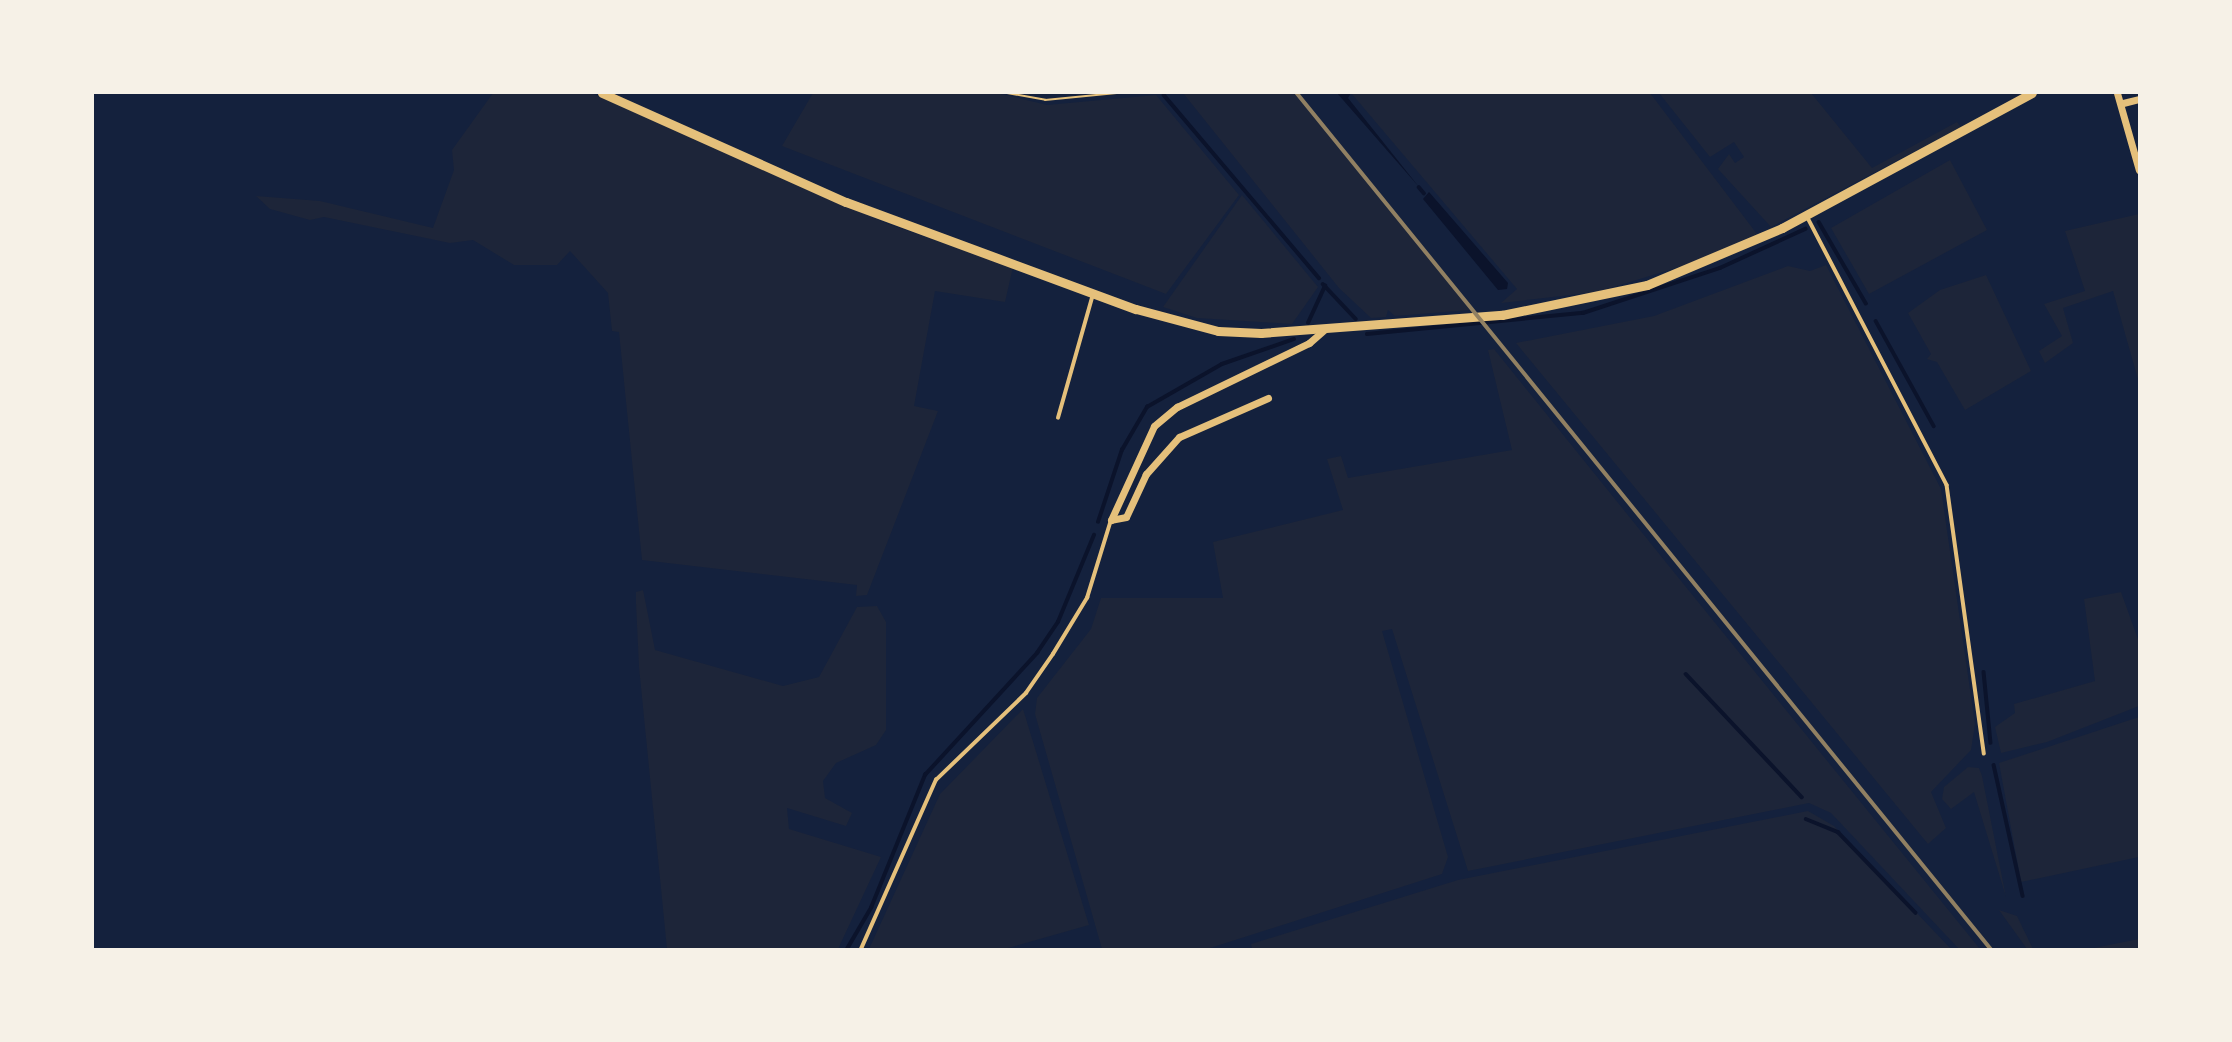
<!DOCTYPE html>
<style>
body{margin:0}
#map{position:relative;width:2232px;height:1042px;overflow:hidden;background:#14213d;font-family:Cabin,sans-serif}
div>[style]{position:absolute}
[style*='--x']{left:calc(var(--x)*1px);top:calc(var(--y)*1px);width:calc(var(--w)*1px);rotate:calc(var(--a)*1deg)}
.green>*{inset:0;background:#1d2539}
.water>*{inset:0;background:#0b132b}
.stream>*{height:3.5px;margin:-1.75px;padding:0 1.75px;transform-origin:1.75px;border-radius:1.75px;background:#0b132b}
.path>*{height:2px;margin:-1px;padding:0 1px;transform-origin:1px;border-radius:1px;background:#e5c07b}
.service>*{height:3.5px;margin:-1.75px;padding:0 1.75px;transform-origin:1.75px;border-radius:1.75px;background:#e5c07b}
.minor>*{height:7px;margin:-3.5px;padding:0 3.5px;transform-origin:3.5px;border-radius:3.5px;background:#e5c07b}
.tertiary>*{height:9px;margin:-4.5px;padding:0 4.5px;transform-origin:4.5px;border-radius:4.5px;background:#e5c07b}
.rail>*{height:3.5px;margin:-1.75px;padding:0 1.75px;transform-origin:1.75px;border-radius:1.75px;background:#918062}
span{translate:-50% -50%;white-space:nowrap;text-align:center;line-height:1.15;-webkit-text-stroke:5px #f6f1e7;paint-order:stroke}
.frame{position:absolute;inset:0;border:94px solid #f6f1e7;pointer-events:none}
</style>
<div id="map">
<div class="green">
<i style="clip-path:polygon(493px 93px,591px 93px,888px 224px,1013px 267px,1005px 302px,935px 291px,914px 406px,938px 411px,867px 595px,856px 596px,857px 585px,642px 560px,619px 332px,612px 331px,608px 293px,570px 251px,557px 265px,514px 265px,473px 240px,450px 243px,324px 217px,310px 220px,270px 209px,256px 196px,320px 201px,433px 228px,454px 170px,452px 150px)"></i>
<i style="clip-path:polygon(813px 93px,997px 93px,1047px 105px,1156px 95px,1239px 195px,1166px 294px,782px 146px)"></i>
<i style="clip-path:polygon(1183px 93px,1294px 93px,1470px 310px,1395px 316px,1388px 310px,1386px 317px,1371px 318px,1339px 288px)"></i>
<i style="clip-path:polygon(1650px 93px,1757px 234px,1689px 264px,1597px 292px,1501px 303px,1517px 289px,1352px 94px)"></i>
<i style="clip-path:polygon(1659px 93px,1811px 93px,1872px 168px,1957px 122px,1961px 127px,1771px 227px,1718px 169px,1729px 154px,1735px 163px,1744px 157px,1734px 142px,1710px 157px)"></i>
<i style="clip-path:polygon(1950px 160px,1987px 230px,1869px 294px,1831px 228px)"></i>
<i style="clip-path:polygon(1242px 195px,1318px 287px,1292px 324px,1197px 318px,1163px 307px)"></i>
<i style="clip-path:polygon(2139px 214px,2139px 383px,2113px 291px,2063px 308px,2073px 343px,2045px 363px,2039px 351px,2062px 336px,2044px 304px,2085px 291px,2065px 231px)"></i>
<i style="clip-path:polygon(1826px 265px,1941px 489px,1975px 724px,1971px 750px,1931px 792px,1946px 828px,1928px 844px,1516px 343px,1654px 316px,1788px 266px,1810px 271px)"></i>
<i style="clip-path:polygon(1986px 275px,2031px 371px,1965px 410px,1937px 362px,1927px 359px,1931px 354px,1908px 313px,1940px 290px)"></i>
<i style="clip-path:polygon(1494px 349px,1673px 571px,1980px 949px,1959px 949px,1831px 813px,1809px 803px,1468px 871px,1392px 629px,1382px 631px,1448px 857px,1442px 874px,1207px 949px,1102px 949px,1035px 714px,1037px 698px,1091px 629px,1101px 598px,1223px 598px,1213px 542px,1343px 510px,1327px 459px,1341px 456px,1348px 478px,1512px 450px,1488px 350px)"></i>
<i style="clip-path:polygon(643px 590px,655px 650px,783px 686px,819px 677px,857px 607px,877px 606px,886px 622px,886px 730px,876px 745px,836px 763px,823px 781px,825px 798px,852px 813px,846px 826px,787px 808px,789px 829px,881px 857px,838px 949px,667px 949px,639px 667px,636px 603px,636px 592px)"></i>
<i style="clip-path:polygon(2121px 592px,2139px 642px,2139px 706px,2047px 742px,2001px 753px,1995px 727px,2015px 713px,2014px 704px,2095px 681px,2084px 599px)"></i>
<i style="clip-path:polygon(1023px 709px,1089px 925px,1005px 949px,869px 949px,940px 794px)"></i>
<i style="clip-path:polygon(2139px 717px,2139px 857px,2021px 882px,1999px 763px)"></i>
<i style="clip-path:polygon(1968px 767px,1979px 768px,1982px 776px,2006px 897px,1974px 792px,1951px 809px,1942px 799px,1944px 787px)"></i>
<i style="clip-path:polygon(1808px 811px,1834px 826px,1951px 949px,1252px 949px,1251px 944px,1458px 880px)"></i>
<i style="clip-path:polygon(1999px 910px,2017px 916px,2033px 949px,2027px 949px)"></i>
<i style="clip-path:polygon(2139px 939px,2139px 949px,2089px 949px)"></i>
</div>
<div class="water">
<i style="clip-path:polygon(1337px 93px,1351px 93px,1348px 98px,1419px 187px)"></i>
<i style="clip-path:polygon(1429px 192px,1508px 283px,1507px 289px,1498px 290px,1423px 199px)"></i>
</div>
<div class="stream">
<i style="--x:1164;--y:95;--w:240;--a:49.7"></i>
<i style="--x:1419;--y:187;--w:8;--a:50"></i>
<i style="--x:1819;--y:222;--w:94;--a:59.9"></i>
<i style="--x:1323;--y:284;--w:48;--a:46.7"></i>
<i style="--x:1876;--y:321;--w:120;--a:61.1"></i>
<i style="--x:1308;--y:323;--w:41;--a:-65.3"></i>
<i style="--x:1367;--y:334;--w:217;--a:-5.6"></i>
<i style="--x:1583;--y:313;--w:144;--a:-18.2"></i>
<i style="--x:1720;--y:268;--w:94;--a:-24.6"></i>
<i style="--x:1098;--y:522;--w:76;--a:-71.6"></i>
<i style="--x:1122;--y:450;--w:50;--a:-59.8"></i>
<i style="--x:1147;--y:407;--w:86;--a:-29.8"></i>
<i style="--x:1222;--y:364;--w:76;--a:-19.1"></i>
<i style="--x:1984;--y:672;--w:71;--a:84.4"></i>
<i style="--x:1686;--y:674;--w:169;--a:46.7"></i>
<i style="--x:1994;--y:765;--w:134;--a:77.5"></i>
<i style="--x:1806;--y:819;--w:35;--a:22"></i>
<i style="--x:1838;--y:832;--w:112;--a:46.1"></i>
<i style="--x:847;--y:949;--w:48;--a:-59.7"></i>
<i style="--x:871;--y:908;--w:144;--a:-67.9"></i>
<i style="--x:925;--y:775;--w:166;--a:-47.4"></i>
<i style="--x:1037;--y:653;--w:37;--a:-56"></i>
<i style="--x:1058;--y:622;--w:94;--a:-67.5"></i>
</div>
<div class="path">
<i style="--x:1007;--y:93;--w:39;--a:10"></i>
<i style="--x:1045;--y:100;--w:72;--a:-5.6"></i>
</div>
<div class="service">
<i style="--x:1807;--y:216;--w:303;--a:62.5"></i>
<i style="--x:1947;--y:485;--w:271;--a:82.1"></i>
<i style="--x:1058;--y:418;--w:129;--a:-74.2"></i>
<i style="--x:861;--y:949;--w:185;--a:-66.1"></i>
<i style="--x:936;--y:780;--w:125;--a:-44"></i>
<i style="--x:1026;--y:693;--w:47;--a:-55.3"></i>
<i style="--x:1053;--y:654;--w:66;--a:-58.7"></i>
<i style="--x:1087;--y:598;--w:82;--a:-72.9"></i>
</div>
<div class="minor">
<i style="--x:2117;--y:93;--w:80;--a:74.1"></i>
<i style="--x:2123;--y:103;--w:16;--a:-14"></i>
<i style="--x:1268;--y:398;--w:97;--a:156.3"></i>
<i style="--x:1179;--y:437;--w:50;--a:131.7"></i>
<i style="--x:1146;--y:474;--w:47;--a:114.9"></i>
<i style="--x:1126;--y:517;--w:15;--a:169"></i>
<i style="--x:1111;--y:520;--w:103;--a:-65.4"></i>
<i style="--x:1154;--y:426;--w:30;--a:-40"></i>
<i style="--x:1177;--y:407;--w:147;--a:-25.9"></i>
<i style="--x:1309;--y:343;--w:20;--a:-41"></i>
</div>
<div class="tertiary">
<i style="--x:602;--y:93;--w:267;--a:24.1"></i>
<i style="--x:846;--y:202;--w:309;--a:20.3"></i>
<i style="--x:1136;--y:309;--w:85;--a:15"></i>
<i style="--x:1218;--y:331;--w:43;--a:2.7"></i>
<i style="--x:1261;--y:333;--w:242;--a:-4.3"></i>
<i style="--x:1502;--y:315;--w:148;--a:-11.7"></i>
<i style="--x:1647;--y:285;--w:147;--a:-22.9"></i>
<i style="--x:1782;--y:228;--w:284;--a:-28.4"></i>
</div>
<div class="rail">
<i style="--x:1297;--y:93;--w:1102;--a:50.97"></i>
</div>
<div class="frame"></div>
</div>
